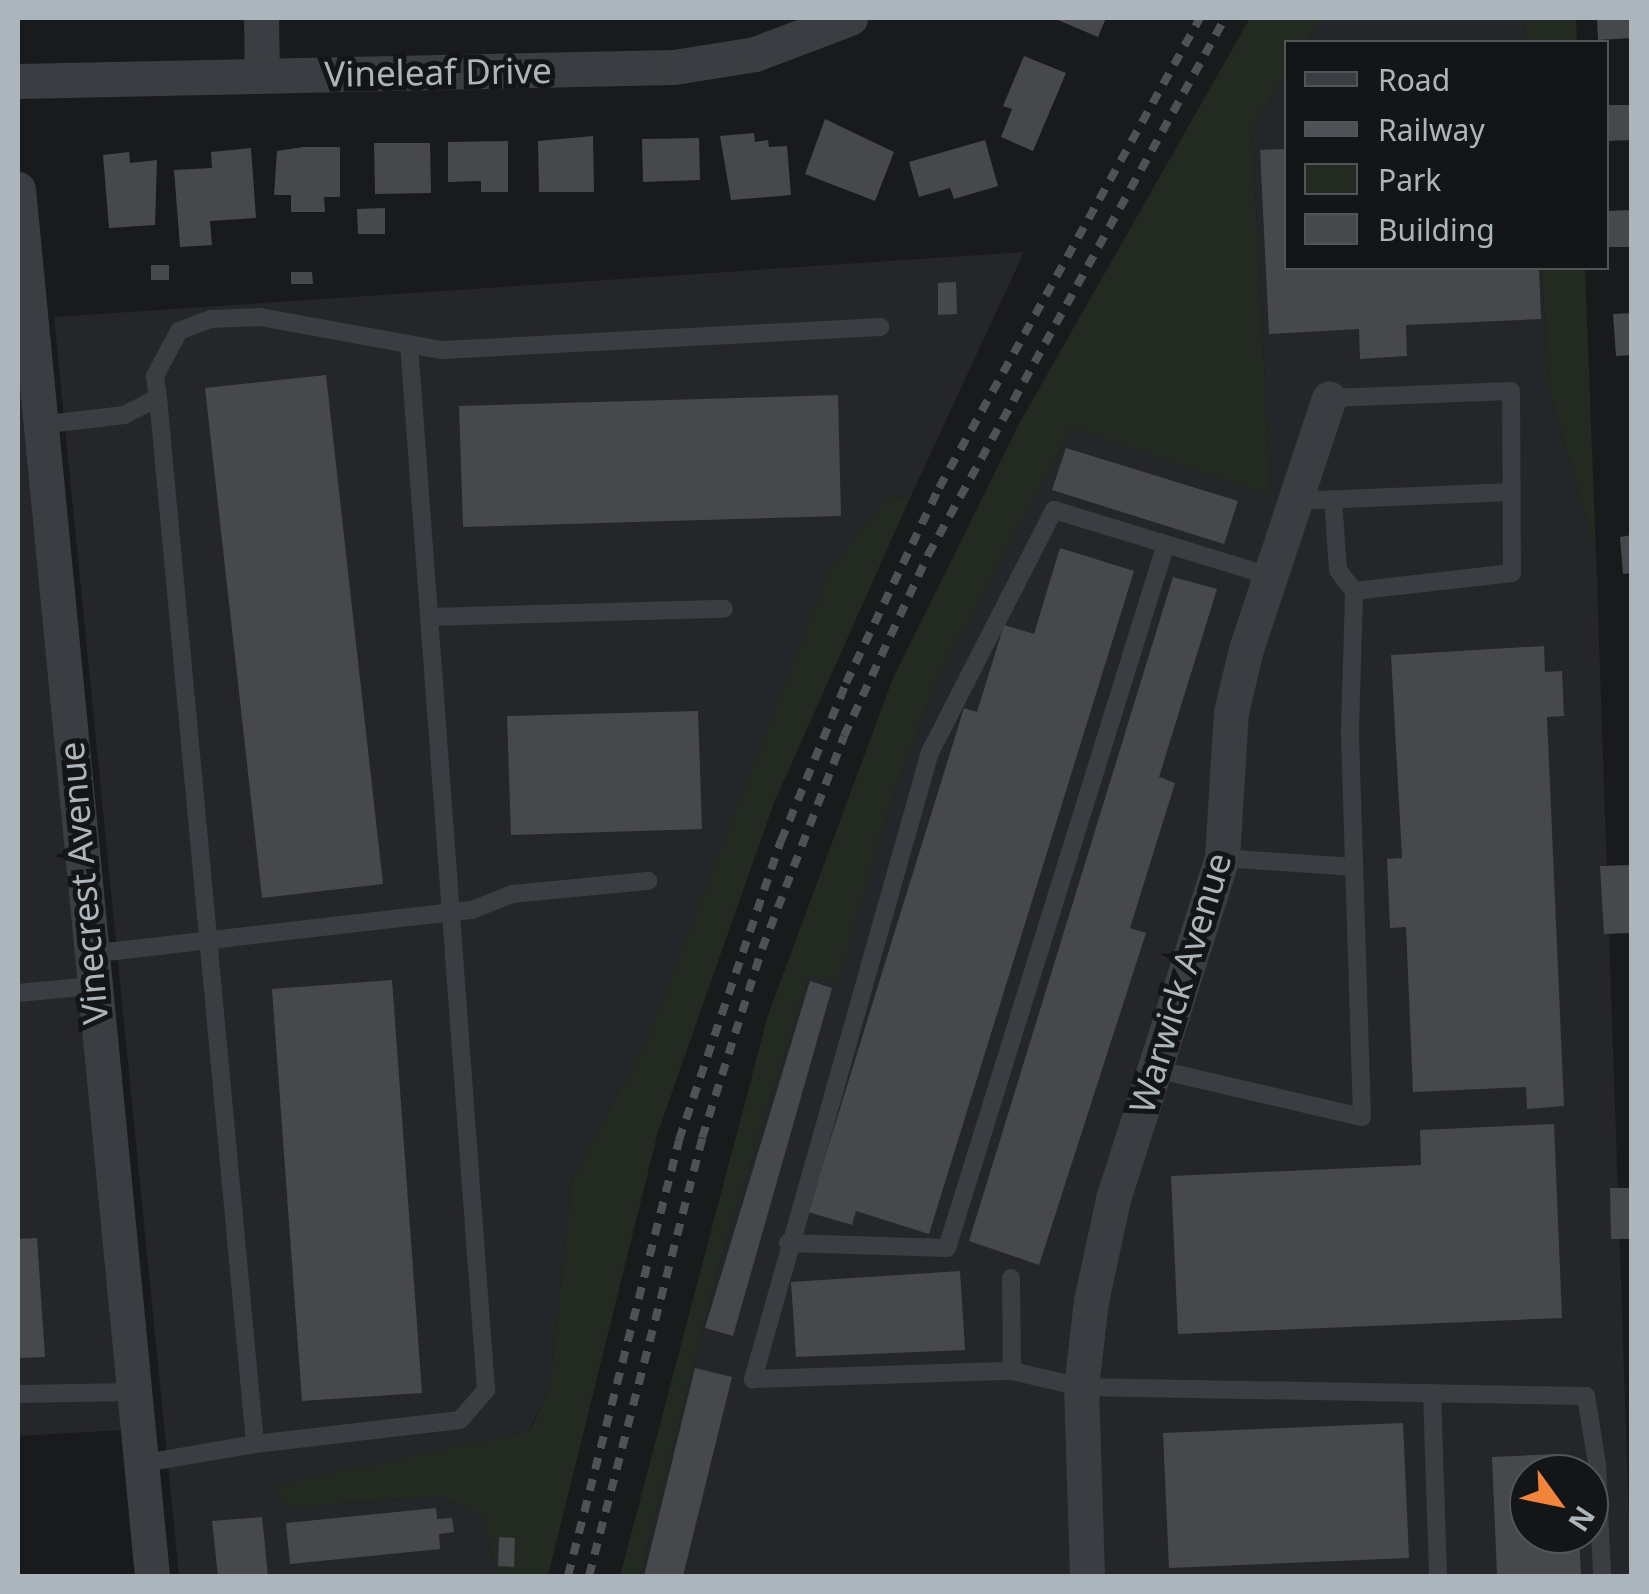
<!DOCTYPE html>
<style>
body{margin:0}
#map{position:relative;width:1649px;height:1594px;overflow:hidden;background:#191a1c;font-family:"Noto Sans",sans-serif}
div>[style]{position:absolute}
[style*='--x']{left:calc(var(--x)*1px);top:calc(var(--y)*1px);width:calc(var(--w)*1px);rotate:calc(var(--a)*1deg)}
.built>*{inset:0;background:#252629}
.green>*{inset:0;background:#222a21}
.building>*{inset:0;background:#46484c}
.lane>*{height:18px;margin:-9px;padding:0 9px;transform-origin:9px;border-radius:9px;background:#3a3d41}
.street>*{height:35px;margin:-17.5px;padding:0 17.5px;transform-origin:17.5px;border-radius:17.5px;background:#3a3d41}
.rail>*{height:8px;margin-top:-4px;transform-origin:0;background:repeating-linear-gradient(90deg,#4d5256 0 12px,transparent 0 22px)}
span{translate:-50% -50%;white-space:nowrap;text-align:center;line-height:1.15;-webkit-text-stroke:10px #141517;paint-order:stroke}
.street-label{font-size:35px;color:#acb5bb}
.frame{position:absolute;inset:0;border:20px solid #acb5bb;pointer-events:none}
.legend{position:absolute;left:1284px;top:40px;width:325px;height:230px;box-sizing:border-box;background:#141517;border:2px solid #515559;margin:0;padding:12px 18px;list-style:none;font-size:30px;color:#acb5bb}
.legend li{display:flex;align-items:center;gap:20px;height:50px}
.legend b{width:50px;border:2px solid #515559}
.north{position:absolute;left:1509px;top:1454px;width:100px;height:100px;box-sizing:border-box;background:#141517;border:2px solid #515559;border-radius:50%;rotate:123deg;font-size:28px;font-weight:700;line-height:40px;text-align:center;color:#acb5bb}
.north::after{content:'';display:block;margin:auto;width:35px;height:45px;background:#f2843b;clip-path:polygon(50% 0,100% 100%,50% 72%,0 100%)}
</style>
<div id="map">
<div class="built">
<i style="clip-path:polygon(1321px 18px,1523px 18px,1524px 42px,1306px 42px)"></i>
<i style="clip-path:polygon(evenodd,1286px 74px,1286px 268px,1541px 268px,1550px 395px,1596px 552px,1631px 1576px,640px 1576px,722px 1255px,809px 975px,837px 983px,890px 804px,937px 681px,1072px 427px,1271px 495px,1252px 131px,1286px 74px,1529px 1474px,1589px 1474px,1589px 1534px,1529px 1534px,1529px 1474px)"></i>
<i style="clip-path:polygon(1024px 252px,910px 498px,888px 496px,645px 1044px,572px 1178px,549px 1390px,529px 1430px,272px 1487px,288px 1508px,441px 1496px,482px 1518px,498px 1576px,179px 1576px,54px 317px)"></i>
<i style="clip-path:polygon(18px 344px,123px 1430px,18px 1436px)"></i>
</div>
<div class="green">
<i style="clip-path:polygon(1250px 18px,1321px 18px,1306px 42px,1286px 42px,1286px 74px,1252px 131px,1271px 496px,1072px 428px,937px 681px,890px 804px,838px 983px,809px 976px,722px 1255px,640px 1576px,620px 1576px,768px 1015px,893px 678px,1020px 422px)"></i>
<i style="clip-path:polygon(1523px 18px,1576px 18px,1577px 42px,1524px 42px)"></i>
<i style="clip-path:polygon(1541px 268px,1585px 268px,1596px 552px,1550px 395px)"></i>
<i style="clip-path:polygon(888px 496px,910px 498px,774px 803px,658px 1132px,548px 1576px,498px 1576px,482px 1518px,441px 1496px,287px 1508px,271px 1486px,530px 1430px,549px 1390px,572px 1178px,645px 1044px,830px 567px)"></i>
</div>
<div class="building">
<i style="clip-path:polygon(1053px 18px,1106px 18px,1098px 37px)"></i>
<i style="clip-path:polygon(1597px 18px,1632px 18px,1632px 38px,1598px 40px)"></i>
<i style="clip-path:polygon(1024px 56px,1066px 73px,1033px 151px,1001px 137px,1012px 109px,1003px 106px)"></i>
<i style="clip-path:polygon(1606px 105px,1632px 105px,1632px 140px,1607px 141px)"></i>
<i style="clip-path:polygon(825px 119px,894px 152px,875px 201px,805px 174px)"></i>
<i style="clip-path:polygon(754px 133px,755px 142px,768px 140px,769px 147px,787px 146px,791px 195px,731px 200px,720px 136px)"></i>
<i style="clip-path:polygon(593px 136px,594px 192px,539px 192px,538px 141px)"></i>
<i style="clip-path:polygon(699px 138px,700px 180px,643px 182px,642px 139px)"></i>
<i style="clip-path:polygon(985px 140px,998px 186px,954px 199px,950px 188px,919px 197px,909px 162px)"></i>
<i style="clip-path:polygon(508px 141px,508px 192px,481px 192px,481px 181px,448px 182px,448px 142px)"></i>
<i style="clip-path:polygon(374px 143px,430px 143px,431px 193px,375px 194px)"></i>
<i style="clip-path:polygon(303px 147px,340px 147px,340px 197px,324px 197px,325px 212px,291px 212px,291px 195px,274px 195px,277px 151px)"></i>
<i style="clip-path:polygon(251px 148px,256px 218px,210px 221px,212px 245px,180px 247px,174px 170px,212px 168px,211px 152px)"></i>
<i style="clip-path:polygon(1286px 149px,1286px 268px,1539px 268px,1541px 319px,1406px 325px,1407px 356px,1360px 359px,1359px 329px,1269px 334px,1260px 150px)"></i>
<i style="clip-path:polygon(129px 152px,130px 163px,157px 160px,155px 225px,109px 228px,103px 155px)"></i>
<i style="clip-path:polygon(385px 208px,385px 234px,358px 234px,357px 209px)"></i>
<i style="clip-path:polygon(1632px 210px,1632px 247px,1606px 247px,1606px 211px)"></i>
<i style="clip-path:polygon(151px 265px,169px 265px,169px 280px,151px 280px)"></i>
<i style="clip-path:polygon(291px 272px,312px 272px,313px 284px,291px 284px)"></i>
<i style="clip-path:polygon(956px 282px,957px 314px,938px 315px,938px 283px)"></i>
<i style="clip-path:polygon(1632px 313px,1632px 355px,1616px 356px,1613px 314px)"></i>
<i style="clip-path:polygon(326px 375px,383px 884px,262px 898px,205px 388px)"></i>
<i style="clip-path:polygon(838px 395px,841px 516px,463px 527px,459px 406px)"></i>
<i style="clip-path:polygon(1066px 448px,1238px 501px,1224px 544px,1052px 490px)"></i>
<i style="clip-path:polygon(1632px 535px,1632px 573px,1623px 574px,1620px 537px)"></i>
<i style="clip-path:polygon(1060px 548px,1134px 571px,929px 1234px,856px 1211px,852px 1225px,808px 1212px,964px 708px,977px 712px,1004px 625px,1034px 634px)"></i>
<i style="clip-path:polygon(1173px 577px,1217px 589px,1159px 777px,1175px 783px,1130px 928px,1146px 933px,1039px 1265px,969px 1241px)"></i>
<i style="clip-path:polygon(1544px 646px,1545px 672px,1562px 671px,1564px 716px,1547px 717px,1564px 1106px,1527px 1109px,1526px 1087px,1413px 1092px,1406px 927px,1390px 928px,1387px 859px,1402px 858px,1391px 655px)"></i>
<i style="clip-path:polygon(698px 711px,702px 829px,511px 835px,507px 716px)"></i>
<i style="clip-path:polygon(1632px 865px,1632px 933px,1604px 934px,1600px 866px)"></i>
<i style="clip-path:polygon(392px 980px,422px 1393px,302px 1401px,272px 989px)"></i>
<i style="clip-path:polygon(810px 981px,832px 988px,733px 1336px,705px 1328px)"></i>
<i style="clip-path:polygon(1554px 1124px,1562px 1318px,1178px 1334px,1171px 1176px,1421px 1165px,1420px 1130px)"></i>
<i style="clip-path:polygon(1610px 1188px,1632px 1188px,1632px 1239px,1611px 1239px)"></i>
<i style="clip-path:polygon(37px 1238px,45px 1357px,18px 1358px,18px 1239px)"></i>
<i style="clip-path:polygon(960px 1271px,965px 1350px,796px 1357px,791px 1282px)"></i>
<i style="clip-path:polygon(695px 1368px,732px 1377px,683px 1576px,644px 1576px)"></i>
<i style="clip-path:polygon(1403px 1423px,1409px 1558px,1169px 1568px,1163px 1433px)"></i>
<i style="clip-path:polygon(1555px 1454px,1556px 1474px,1529px 1474px,1529px 1534px,1579px 1534px,1581px 1576px,1497px 1576px,1492px 1457px)"></i>
<i style="clip-path:polygon(436px 1508px,437px 1519px,452px 1518px,454px 1532px,439px 1534px,440px 1549px,290px 1564px,286px 1523px)"></i>
<i style="clip-path:polygon(262px 1517px,268px 1576px,218px 1576px,212px 1521px)"></i>
<i style="clip-path:polygon(499px 1537px,515px 1538px,514px 1567px,498px 1566px)"></i>
</div>
<div class="lane">
<i style="--x:158;--y:398;--w:1050;--a:84.7"></i>
<i style="--x:255;--y:1444;--w:206;--a:-6.7"></i>
<i style="--x:460;--y:1420;--w:40;--a:-49"></i>
<i style="--x:486;--y:1390;--w:1049;--a:-94.21"></i>
<i style="--x:39;--y:425;--w:86;--a:-6.7"></i>
<i style="--x:124;--y:415;--w:38;--a:-27"></i>
<i style="--x:158;--y:398;--w:22;--a:-98"></i>
<i style="--x:155;--y:376;--w:51;--a:-61.9"></i>
<i style="--x:179;--y:331;--w:34;--a:-21"></i>
<i style="--x:211;--y:319;--w:49;--a:-2.3"></i>
<i style="--x:260;--y:317;--w:185;--a:10.3"></i>
<i style="--x:442;--y:350;--w:439;--a:-3"></i>
<i style="--x:1333;--y:499;--w:71;--a:86"></i>
<i style="--x:1338;--y:570;--w:26;--a:53"></i>
<i style="--x:1295;--y:501;--w:217;--a:-2.4"></i>
<i style="--x:1270;--y:576;--w:226;--a:-163"></i>
<i style="--x:1054;--y:510;--w:272;--a:117.1"></i>
<i style="--x:930;--y:752;--w:652;--a:105.76"></i>
<i style="--x:753;--y:1379;--w:259;--a:-1.8"></i>
<i style="--x:1012;--y:1371;--w:71;--a:13.1"></i>
<i style="--x:1081;--y:1387;--w:505;--a:1.02"></i>
<i style="--x:1586;--y:1396;--w:69;--a:80.8"></i>
<i style="--x:1597;--y:1464;--w:112;--a:87.4"></i>
<i style="--x:429;--y:617;--w:295;--a:-1.6"></i>
<i style="--x:1222;--y:858;--w:133;--a:3.9"></i>
<i style="--x:90;--y:954;--w:385;--a:-6.6"></i>
<i style="--x:472;--y:910;--w:43;--a:-21.8"></i>
<i style="--x:512;--y:894;--w:137;--a:-5.5"></i>
<i style="--x:18;--y:993;--w:74;--a:-5.4"></i>
<i style="--x:1155;--y:1069;--w:212;--a:13.1"></i>
<i style="--x:1362;--y:1117;--w:388;--a:-91.8"></i>
<i style="--x:1350;--y:729;--w:138;--a:-88.3"></i>
<i style="--x:1354;--y:591;--w:159;--a:-6.5"></i>
<i style="--x:1512;--y:573;--w:182;--a:-90.3"></i>
<i style="--x:1511;--y:391;--w:182;--a:177.8"></i>
<i style="--x:788;--y:1243;--w:159;--a:1.8"></i>
<i style="--x:947;--y:1248;--w:734;--a:-72.73"></i>
<i style="--x:1011;--y:1278;--w:93;--a:89.4"></i>
<i style="--x:1432;--y:1393;--w:183;--a:88.1"></i>
<i style="--x:18;--y:1394;--w:114;--a:-1"></i>
<i style="--x:139;--y:1464;--w:118;--a:-9.8"></i>
</div>
<div class="street">
<i style="--x:261;--y:18;--w:58;--a:89"></i>
<i style="--x:18;--y:81;--w:656;--a:-1.22"></i>
<i style="--x:674;--y:67;--w:82;--a:-9.1"></i>
<i style="--x:755;--y:54;--w:102;--a:-20.8"></i>
<i style="--x:18;--y:189;--w:1393;--a:84.48"></i>
<i style="--x:1087;--y:1576;--w:189;--a:-91.8"></i>
<i style="--x:1081;--y:1387;--w:87;--a:-83.4"></i>
<i style="--x:1091;--y:1301;--w:104;--a:-77.8"></i>
<i style="--x:1113;--y:1199;--w:358;--a:-72.3"></i>
<i style="--x:1222;--y:858;--w:146;--a:-86.5"></i>
<i style="--x:1231;--y:712;--w:65;--a:-76.6"></i>
<i style="--x:1246;--y:649;--w:264;--a:-71.7"></i>
</div>
<div class="rail">
<i style="--x:568;--y:1576;--w:450;--a:-75.7"></i>
<i style="--x:679;--y:1140;--w:316;--a:-71.2"></i>
<i style="--x:781;--y:841;--w:171;--a:-67.6"></i>
<i style="--x:846;--y:683;--w:216;--a:-64.5"></i>
<i style="--x:939;--y:488;--w:538;--a:-60.96"></i>
<i style="--x:589;--y:1576;--w:452;--a:-75.5"></i>
<i style="--x:702;--y:1138;--w:198;--a:-72.4"></i>
<i style="--x:762;--y:949;--w:228;--a:-68.9"></i>
<i style="--x:844;--y:736;--w:200;--a:-65.1"></i>
<i style="--x:928;--y:555;--w:614;--a:-61.05"></i>
</div>
<div class="street-label">
<span style="left:438px;top:72px;rotate:-1deg">Vineleaf Drive</span>
<span style="left:83px;top:883px;rotate:-95deg">Vinecrest Avenue</span>
<span style="left:1180px;top:983px;rotate:-73deg">Warwick Avenue</span>
</div>
<div class="frame"></div>
<ul class="legend">
<li><b style="height:12px;background:#3a3d41"></b>Road</li>
<li><b style="height:12px;background:#4d5256"></b>Railway</li>
<li><b style="height:28px;background:#222a21"></b>Park</li>
<li><b style="height:28px;background:#46484c"></b>Building</li>
</ul>
<div class="north">N</div>
</div>
